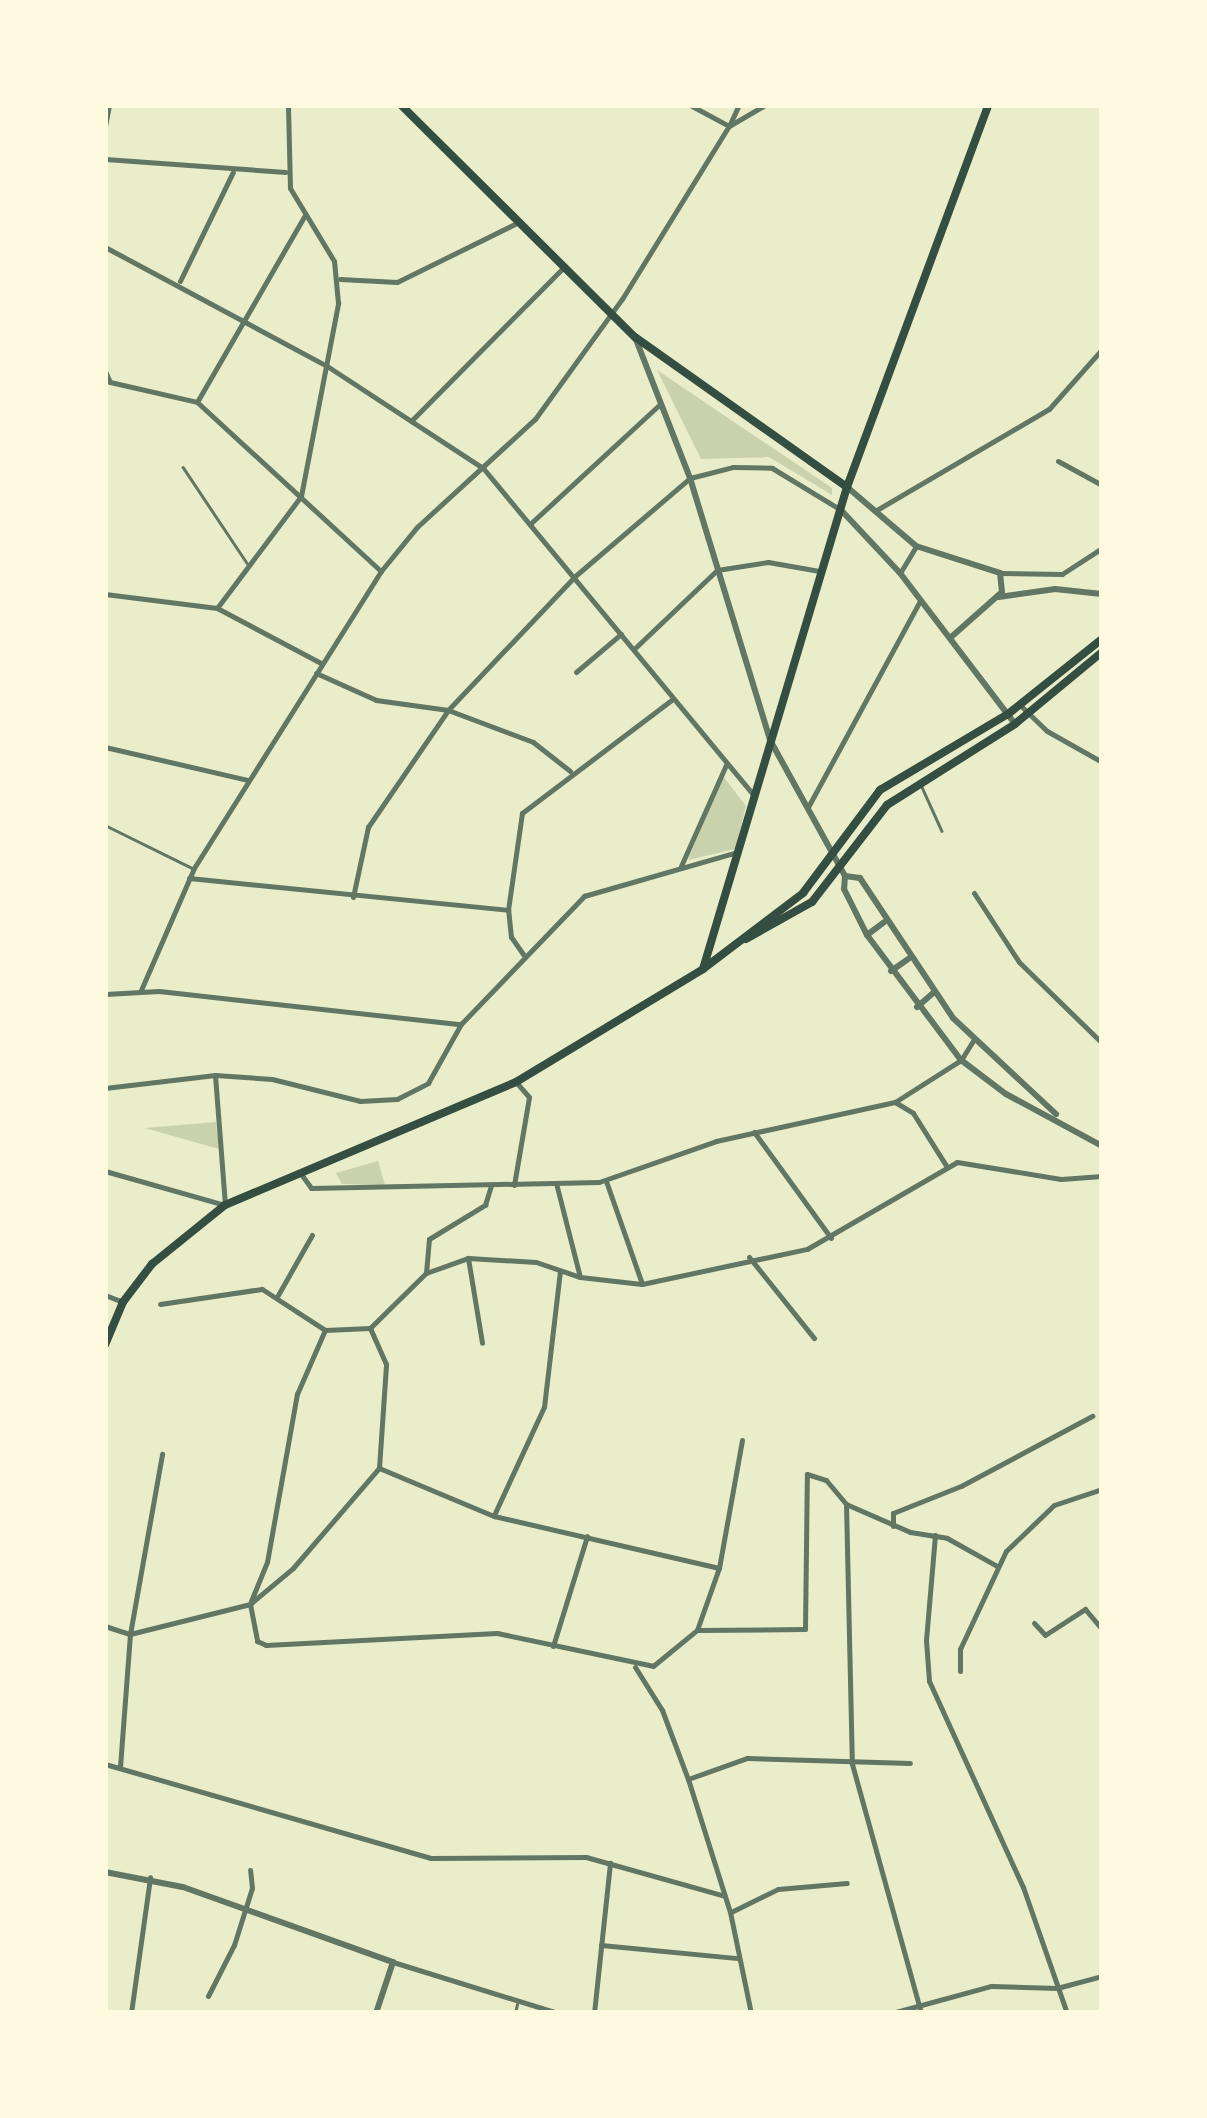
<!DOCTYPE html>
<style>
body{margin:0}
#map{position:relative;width:1207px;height:2118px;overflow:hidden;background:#e9edc9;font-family:Lora,serif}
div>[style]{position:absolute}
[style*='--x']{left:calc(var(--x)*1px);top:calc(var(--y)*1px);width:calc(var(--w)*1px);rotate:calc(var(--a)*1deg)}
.green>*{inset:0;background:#cad2ad}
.service>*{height:2.5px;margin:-1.25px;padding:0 1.25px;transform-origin:1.25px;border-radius:1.25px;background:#617663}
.minor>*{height:5px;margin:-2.5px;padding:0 2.5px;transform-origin:2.5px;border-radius:2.5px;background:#617663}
.tertiary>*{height:6px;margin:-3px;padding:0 3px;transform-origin:3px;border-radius:3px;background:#617663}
.secondary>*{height:8px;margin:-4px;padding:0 4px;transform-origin:4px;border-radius:4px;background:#344e41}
.primary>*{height:8px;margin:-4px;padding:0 4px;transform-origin:4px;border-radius:4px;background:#344e41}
span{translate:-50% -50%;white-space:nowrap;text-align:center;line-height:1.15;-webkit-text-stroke:10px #fefae0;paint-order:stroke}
.frame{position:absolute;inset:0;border:108px solid #fefae0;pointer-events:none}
</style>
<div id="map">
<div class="green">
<i style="clip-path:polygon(657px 370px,832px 488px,832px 495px,769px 457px,701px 459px)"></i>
<i style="clip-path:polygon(723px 776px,746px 806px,735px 849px,688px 860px)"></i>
<i style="clip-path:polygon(216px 1122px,219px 1149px,145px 1128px)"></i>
<i style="clip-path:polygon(378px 1161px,385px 1185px,342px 1184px,336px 1173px)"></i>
</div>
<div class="service">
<i style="--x:183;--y:467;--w:115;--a:56.3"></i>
<i style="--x:922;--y:787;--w:48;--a:65.6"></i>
<i style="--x:105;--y:825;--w:97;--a:26.3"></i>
<i style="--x:515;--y:2013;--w:9;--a:-77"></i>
</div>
<div class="minor">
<i style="--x:690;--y:105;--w:44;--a:28.3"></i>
<i style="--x:729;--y:126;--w:23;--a:-65"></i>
<i style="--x:105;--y:126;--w:21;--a:-79"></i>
<i style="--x:105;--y:159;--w:181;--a:4.1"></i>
<i style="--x:105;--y:247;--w:252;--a:28.2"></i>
<i style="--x:327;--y:366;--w:186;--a:33.2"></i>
<i style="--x:483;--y:468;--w:425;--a:50.4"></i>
<i style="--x:340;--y:279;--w:57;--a:3"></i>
<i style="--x:397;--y:282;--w:134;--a:-26.2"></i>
<i style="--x:180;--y:281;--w:121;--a:-64.1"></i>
<i style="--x:105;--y:371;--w:12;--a:66"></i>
<i style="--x:110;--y:382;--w:89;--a:12.9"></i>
<i style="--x:197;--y:402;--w:250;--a:42.6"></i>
<i style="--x:197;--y:402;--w:216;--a:-60"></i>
<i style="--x:411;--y:421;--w:217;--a:-45.2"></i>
<i style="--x:1058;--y:461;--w:50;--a:28.6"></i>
<i style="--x:875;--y:511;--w:202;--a:-30.4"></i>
<i style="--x:1049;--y:409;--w:80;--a:-48.5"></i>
<i style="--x:530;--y:524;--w:177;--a:-42.7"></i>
<i style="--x:900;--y:573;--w:31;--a:-59"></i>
<i style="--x:1000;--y:573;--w:62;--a:0.9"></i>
<i style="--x:1062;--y:574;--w:48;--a:-33"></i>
<i style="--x:105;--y:594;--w:113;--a:7.1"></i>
<i style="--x:217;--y:608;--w:118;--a:27.9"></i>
<i style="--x:217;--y:608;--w:140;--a:-53.1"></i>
<i style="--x:301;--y:496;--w:197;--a:-79.1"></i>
<i style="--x:338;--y:303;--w:42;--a:-95.4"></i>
<i style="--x:334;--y:261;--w:85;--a:-121.1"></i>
<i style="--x:290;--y:188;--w:83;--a:-91.4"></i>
<i style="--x:634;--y:649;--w:115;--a:-43.6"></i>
<i style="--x:717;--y:570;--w:52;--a:-8.9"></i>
<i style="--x:768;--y:562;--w:52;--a:10"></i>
<i style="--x:576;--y:672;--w:59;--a:-40.2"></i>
<i style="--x:316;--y:673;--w:66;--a:24.2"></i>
<i style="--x:376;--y:700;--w:73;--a:7.9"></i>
<i style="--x:448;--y:710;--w:91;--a:20.6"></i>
<i style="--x:533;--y:742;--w:47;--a:38.1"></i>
<i style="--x:1020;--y:705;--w:37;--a:44"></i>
<i style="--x:1047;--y:731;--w:63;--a:29.4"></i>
<i style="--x:105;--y:747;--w:147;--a:13"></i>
<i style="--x:808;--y:807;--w:234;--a:-61.5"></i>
<i style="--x:681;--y:866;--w:111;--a:-66"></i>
<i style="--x:189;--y:878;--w:321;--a:5.7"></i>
<i style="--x:974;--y:893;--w:82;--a:56.9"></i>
<i style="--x:1019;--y:962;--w:116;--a:44.3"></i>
<i style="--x:353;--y:897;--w:72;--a:-77.9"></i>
<i style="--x:368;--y:827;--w:142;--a:-55.6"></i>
<i style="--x:448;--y:710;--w:183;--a:-46.5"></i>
<i style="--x:574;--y:577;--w:153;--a:-40.5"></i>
<i style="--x:690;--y:478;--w:44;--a:-14.3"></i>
<i style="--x:733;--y:467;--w:39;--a:1"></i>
<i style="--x:772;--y:468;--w:81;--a:31.3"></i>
<i style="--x:523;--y:954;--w:21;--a:-125"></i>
<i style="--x:511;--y:937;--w:27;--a:-96"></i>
<i style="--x:508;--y:910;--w:98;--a:-81.8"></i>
<i style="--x:522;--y:813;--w:189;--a:-37.1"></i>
<i style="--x:141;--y:990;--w:133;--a:-66.5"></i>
<i style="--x:194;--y:868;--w:351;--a:-57.8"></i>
<i style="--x:381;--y:571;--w:57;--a:-50.7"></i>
<i style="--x:417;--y:527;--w:160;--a:-42.5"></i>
<i style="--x:535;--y:419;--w:148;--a:-54.1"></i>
<i style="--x:622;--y:299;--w:203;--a:-58.3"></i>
<i style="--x:729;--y:126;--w:42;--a:-30.3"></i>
<i style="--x:105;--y:994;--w:54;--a:-3.2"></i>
<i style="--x:159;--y:991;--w:303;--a:6.3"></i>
<i style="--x:105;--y:1088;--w:111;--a:-6.7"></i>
<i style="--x:215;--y:1075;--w:57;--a:4"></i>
<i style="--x:272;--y:1079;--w:91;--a:14"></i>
<i style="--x:360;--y:1101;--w:37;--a:-3"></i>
<i style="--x:397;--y:1099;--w:35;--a:-27"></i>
<i style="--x:428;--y:1083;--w:68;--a:-60.8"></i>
<i style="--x:461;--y:1024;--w:178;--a:-46.1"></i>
<i style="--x:584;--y:896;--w:159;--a:-16"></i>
<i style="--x:895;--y:1102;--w:78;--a:-32.5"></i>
<i style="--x:961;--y:1060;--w:25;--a:-58"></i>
<i style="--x:754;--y:1132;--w:131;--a:54"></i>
<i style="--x:105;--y:1171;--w:125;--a:15.8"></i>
<i style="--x:225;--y:1205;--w:130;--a:-94.4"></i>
<i style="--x:301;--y:1174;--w:17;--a:54"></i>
<i style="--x:311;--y:1188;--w:288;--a:-1.2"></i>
<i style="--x:599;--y:1182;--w:124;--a:-19.3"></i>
<i style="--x:716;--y:1141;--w:183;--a:-12.3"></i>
<i style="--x:895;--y:1102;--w:21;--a:31"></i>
<i style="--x:913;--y:1113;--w:64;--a:57.8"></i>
<i style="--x:606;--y:1181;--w:109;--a:70.7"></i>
<i style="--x:556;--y:1183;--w:97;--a:75.7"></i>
<i style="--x:514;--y:1185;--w:89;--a:-80.3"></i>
<i style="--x:529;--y:1097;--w:20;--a:-131"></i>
<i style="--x:749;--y:1257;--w:104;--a:51.3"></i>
<i style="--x:468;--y:1258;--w:86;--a:80.6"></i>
<i style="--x:426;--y:1273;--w:34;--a:-85"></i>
<i style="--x:429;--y:1239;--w:66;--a:-31.3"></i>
<i style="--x:485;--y:1205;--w:21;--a:-73"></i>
<i style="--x:105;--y:1295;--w:19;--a:21"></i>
<i style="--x:278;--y:1295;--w:69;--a:-60.5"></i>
<i style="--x:160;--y:1304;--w:103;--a:-8.4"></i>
<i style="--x:262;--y:1289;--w:75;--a:33.1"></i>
<i style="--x:325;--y:1330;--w:45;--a:-2.5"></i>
<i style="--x:370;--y:1328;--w:78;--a:-44.5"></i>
<i style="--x:426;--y:1273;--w:45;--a:-19.7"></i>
<i style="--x:468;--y:1258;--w:68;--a:3.4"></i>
<i style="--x:536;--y:1262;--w:46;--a:18.8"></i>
<i style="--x:580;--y:1277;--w:62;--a:6.4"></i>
<i style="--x:642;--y:1284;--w:169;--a:-12"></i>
<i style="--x:807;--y:1249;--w:173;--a:-30.1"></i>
<i style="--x:957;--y:1162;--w:105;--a:9.3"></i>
<i style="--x:1061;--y:1179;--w:41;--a:-4.2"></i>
<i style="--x:379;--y:1468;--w:125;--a:22.7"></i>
<i style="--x:494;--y:1516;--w:231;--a:13"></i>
<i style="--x:846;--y:1504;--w:260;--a:88.7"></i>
<i style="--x:852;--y:1764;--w:258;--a:74.5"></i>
<i style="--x:846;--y:1504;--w:70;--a:23.6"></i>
<i style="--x:910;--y:1532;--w:37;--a:9"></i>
<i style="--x:947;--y:1538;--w:57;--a:29.2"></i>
<i style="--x:494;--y:1515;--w:119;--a:-65.2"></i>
<i style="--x:544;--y:1407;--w:137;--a:-83.3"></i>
<i style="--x:893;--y:1526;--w:13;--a:-90"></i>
<i style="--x:893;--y:1513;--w:73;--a:-21.7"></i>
<i style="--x:961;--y:1486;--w:149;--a:-28.1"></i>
<i style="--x:935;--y:1535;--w:105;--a:94.9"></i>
<i style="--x:926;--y:1640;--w:41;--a:85.8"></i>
<i style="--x:929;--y:1681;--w:226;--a:65.5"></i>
<i style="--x:1023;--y:1887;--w:133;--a:70.8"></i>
<i style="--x:251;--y:1601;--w:42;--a:-67.7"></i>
<i style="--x:267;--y:1562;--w:171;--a:-79.9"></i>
<i style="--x:297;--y:1394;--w:70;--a:-66.4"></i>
<i style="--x:250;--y:1604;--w:38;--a:79"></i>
<i style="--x:257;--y:1641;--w:10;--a:24"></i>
<i style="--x:266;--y:1645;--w:231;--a:-3"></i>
<i style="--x:497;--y:1633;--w:159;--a:11.9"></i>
<i style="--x:653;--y:1666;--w:57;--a:-39.3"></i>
<i style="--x:697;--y:1630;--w:108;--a:-0.5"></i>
<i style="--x:805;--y:1629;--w:155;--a:-89.3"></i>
<i style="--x:807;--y:1474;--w:20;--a:18"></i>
<i style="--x:826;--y:1480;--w:31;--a:50"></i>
<i style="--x:250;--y:1604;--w:56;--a:-39.9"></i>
<i style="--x:293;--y:1568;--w:132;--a:-49.3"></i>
<i style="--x:379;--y:1468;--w:104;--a:-86.1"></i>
<i style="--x:386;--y:1364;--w:39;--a:-114"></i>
<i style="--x:1034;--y:1623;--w:16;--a:47"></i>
<i style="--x:1045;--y:1635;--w:48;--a:-33"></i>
<i style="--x:1085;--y:1609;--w:26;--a:50"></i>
<i style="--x:105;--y:1626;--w:26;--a:18"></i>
<i style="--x:130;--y:1634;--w:124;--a:-14"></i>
<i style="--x:697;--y:1630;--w:66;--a:-70.5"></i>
<i style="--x:719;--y:1568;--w:130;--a:-79.8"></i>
<i style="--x:553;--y:1646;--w:115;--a:-72.8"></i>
<i style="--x:635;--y:1667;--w:51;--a:57.9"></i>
<i style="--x:662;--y:1710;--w:74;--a:69.4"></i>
<i style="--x:688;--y:1779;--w:139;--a:72.5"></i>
<i style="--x:730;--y:1912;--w:103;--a:78.3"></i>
<i style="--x:960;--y:1671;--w:22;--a:-90"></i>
<i style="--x:960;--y:1649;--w:108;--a:-64.9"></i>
<i style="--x:1006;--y:1551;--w:66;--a:-43.8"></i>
<i style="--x:1054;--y:1505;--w:51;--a:-18.4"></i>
<i style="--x:105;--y:1764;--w:339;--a:16.1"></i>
<i style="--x:431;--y:1858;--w:155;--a:-0.4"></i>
<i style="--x:586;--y:1857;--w:144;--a:15.7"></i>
<i style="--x:120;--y:1767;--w:133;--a:-85.7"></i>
<i style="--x:130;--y:1634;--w:183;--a:-79.9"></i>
<i style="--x:688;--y:1779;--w:63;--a:-19.6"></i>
<i style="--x:747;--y:1758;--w:163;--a:1.8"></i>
<i style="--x:731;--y:1912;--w:52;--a:-26.1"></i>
<i style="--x:778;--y:1889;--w:69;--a:-5"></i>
<i style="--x:601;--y:1945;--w:137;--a:5.5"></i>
<i style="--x:393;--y:1962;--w:173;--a:17.2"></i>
<i style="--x:208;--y:1996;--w:57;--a:-63"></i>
<i style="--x:234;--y:1945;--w:60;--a:-72.5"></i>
<i style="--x:252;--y:1888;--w:18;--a:-96"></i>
<i style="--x:131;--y:2013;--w:137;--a:-82"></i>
<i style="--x:594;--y:2013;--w:151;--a:-83.9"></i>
<i style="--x:892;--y:2013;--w:103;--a:-15.3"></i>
<i style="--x:991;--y:1986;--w:66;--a:1.7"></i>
<i style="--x:1057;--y:1988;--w:47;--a:-14.9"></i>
</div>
<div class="tertiary">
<i style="--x:635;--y:337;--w:151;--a:68.7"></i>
<i style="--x:690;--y:478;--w:274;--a:73"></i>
<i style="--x:770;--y:740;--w:155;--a:61.1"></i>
<i style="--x:845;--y:876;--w:13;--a:94"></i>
<i style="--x:844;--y:889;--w:51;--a:63.4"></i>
<i style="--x:867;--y:935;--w:156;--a:53.1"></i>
<i style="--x:961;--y:1060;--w:56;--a:37.1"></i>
<i style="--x:1006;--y:1094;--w:109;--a:28.4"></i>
<i style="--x:847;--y:487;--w:91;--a:40.5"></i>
<i style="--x:916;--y:546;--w:88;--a:17.8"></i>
<i style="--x:1000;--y:573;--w:19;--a:84"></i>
<i style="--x:1002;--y:592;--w:69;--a:138.5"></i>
<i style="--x:841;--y:510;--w:86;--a:46.9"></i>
<i style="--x:900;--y:573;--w:190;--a:52.7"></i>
<i style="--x:999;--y:597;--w:57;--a:-8.1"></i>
<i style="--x:1055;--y:589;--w:47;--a:6.1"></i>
<i style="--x:845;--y:876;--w:15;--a:8"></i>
<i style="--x:860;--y:878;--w:168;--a:56.4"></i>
<i style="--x:953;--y:1018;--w:141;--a:43"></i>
<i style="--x:867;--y:935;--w:21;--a:-37"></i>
<i style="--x:891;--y:971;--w:21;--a:-35"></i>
<i style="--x:917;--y:1007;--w:21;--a:-41"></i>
<i style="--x:105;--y:1872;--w:79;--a:10.9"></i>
<i style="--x:183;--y:1887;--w:223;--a:19.7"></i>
<i style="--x:393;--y:1962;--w:54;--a:108.4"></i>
</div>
<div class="secondary">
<i style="--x:401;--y:105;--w:330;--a:44.8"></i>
<i style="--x:635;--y:337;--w:260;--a:35.3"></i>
<i style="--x:746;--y:939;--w:76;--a:-29.3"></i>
<i style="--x:812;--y:902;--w:123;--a:-52.3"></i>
<i style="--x:887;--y:805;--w:151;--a:-32.3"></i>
<i style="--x:1015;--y:724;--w:113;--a:-39.6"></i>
<i style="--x:703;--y:969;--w:126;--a:-37.2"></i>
<i style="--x:803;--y:893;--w:129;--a:-53.2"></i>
<i style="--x:880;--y:790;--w:149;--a:-30.7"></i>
<i style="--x:1008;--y:714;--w:120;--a:-38.6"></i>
</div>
<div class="primary">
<i style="--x:105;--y:1345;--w:47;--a:-67.3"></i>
<i style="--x:123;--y:1302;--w:48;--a:-52.7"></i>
<i style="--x:152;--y:1264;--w:94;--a:-38.9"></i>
<i style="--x:225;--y:1205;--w:316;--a:-22.9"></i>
<i style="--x:516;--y:1082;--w:218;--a:-31.1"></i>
<i style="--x:703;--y:969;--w:503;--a:-73.37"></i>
<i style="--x:847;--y:487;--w:407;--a:-69.7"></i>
</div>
<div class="frame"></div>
</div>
